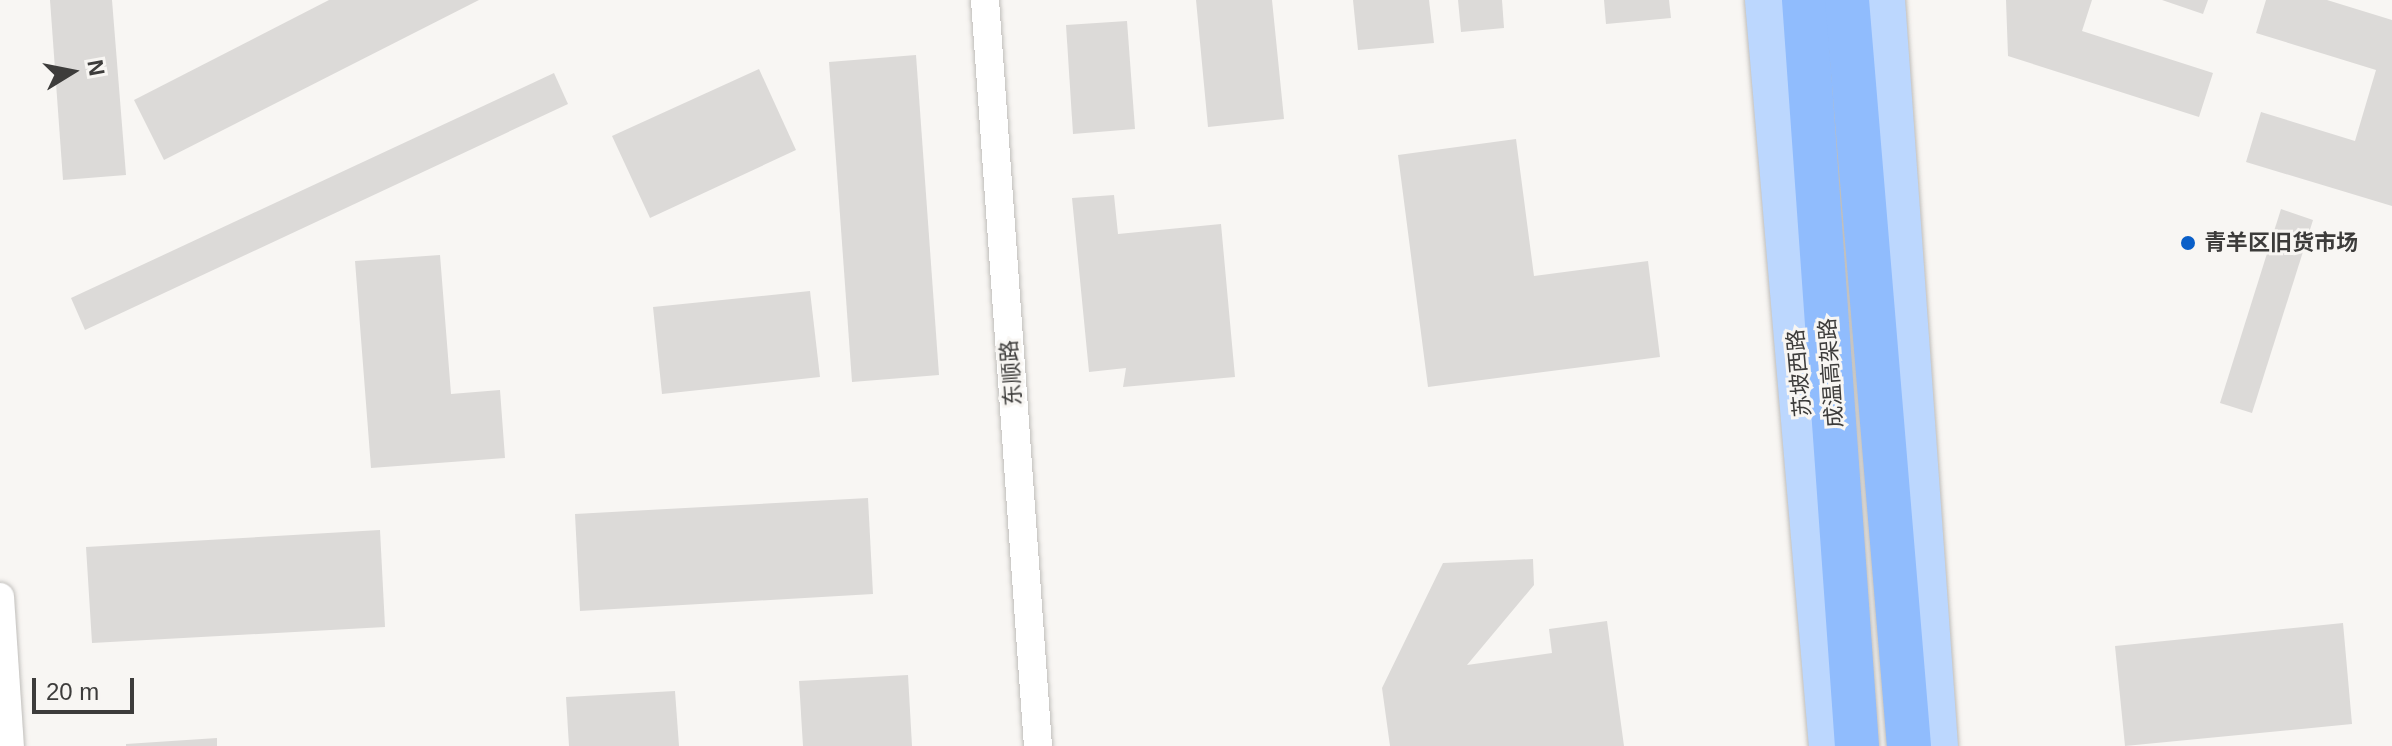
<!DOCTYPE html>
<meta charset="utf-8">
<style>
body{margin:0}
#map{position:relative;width:2392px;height:746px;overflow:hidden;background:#f8f6f3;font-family:Helvetica,"Noto Sans SC",sans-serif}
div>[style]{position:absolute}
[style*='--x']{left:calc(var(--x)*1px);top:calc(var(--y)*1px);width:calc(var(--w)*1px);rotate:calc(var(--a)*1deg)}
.building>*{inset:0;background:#dcdad8}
.roads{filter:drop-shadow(0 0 2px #c0bebb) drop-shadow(0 0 2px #c0bebb)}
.street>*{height:28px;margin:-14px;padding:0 14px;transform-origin:14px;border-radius:14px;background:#fff}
.primary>*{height:44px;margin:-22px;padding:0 22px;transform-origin:22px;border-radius:22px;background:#bcd7fe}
.highway>*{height:44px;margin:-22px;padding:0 22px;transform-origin:22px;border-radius:22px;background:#90bcfd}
.dots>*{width:22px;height:22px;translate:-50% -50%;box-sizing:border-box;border:4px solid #f8f6f3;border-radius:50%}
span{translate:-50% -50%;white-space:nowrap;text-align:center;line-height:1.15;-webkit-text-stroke:6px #f8f6f3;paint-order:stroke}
.poi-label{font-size:22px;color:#3d3c3b;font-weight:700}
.left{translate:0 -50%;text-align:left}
.street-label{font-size:22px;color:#3d3c3b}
.north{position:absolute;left:32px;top:32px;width:80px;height:80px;-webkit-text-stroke:6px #f8f6f3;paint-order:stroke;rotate:80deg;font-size:22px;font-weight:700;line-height:32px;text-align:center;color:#3d3c3b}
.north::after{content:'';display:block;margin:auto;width:28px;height:36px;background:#3d3c3b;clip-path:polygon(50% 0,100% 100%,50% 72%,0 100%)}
.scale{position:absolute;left:32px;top:678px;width:102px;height:36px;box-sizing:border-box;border:4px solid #3d3c3b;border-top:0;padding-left:10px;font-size:24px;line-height:28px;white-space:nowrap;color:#3d3c3b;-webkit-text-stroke:6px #f8f6f3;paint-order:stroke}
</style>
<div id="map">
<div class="building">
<i style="clip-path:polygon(50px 0,112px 0,126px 175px,63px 180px)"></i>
<i style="clip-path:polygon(329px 0,479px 0,164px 160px,134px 100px)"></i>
<i style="clip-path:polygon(1196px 0,1272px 0,1284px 119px,1208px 127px)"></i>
<i style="clip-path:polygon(1353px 0,1429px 0,1434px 43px,1358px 50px)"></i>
<i style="clip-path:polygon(1458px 0,1502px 0,1504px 28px,1461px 32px)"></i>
<i style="clip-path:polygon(1604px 0,1669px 0,1671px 18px,1606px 24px)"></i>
<i style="clip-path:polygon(2006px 0,2092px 0,2082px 31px,2213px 73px,2199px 117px,2008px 56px)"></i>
<i style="clip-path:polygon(2162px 0,2208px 0,2203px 14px)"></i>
<i style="clip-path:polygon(2266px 0,2327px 0,2392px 20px,2392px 206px,2246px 162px,2261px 112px,2355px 141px,2376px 70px,2256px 33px)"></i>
<i style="clip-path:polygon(1127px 21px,1135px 129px,1073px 134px,1066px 25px)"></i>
<i style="clip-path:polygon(916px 55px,939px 375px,852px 382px,829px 62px)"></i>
<i style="clip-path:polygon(759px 69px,796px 150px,650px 218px,612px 136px)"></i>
<i style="clip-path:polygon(554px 73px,568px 104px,85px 330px,71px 298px)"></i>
<i style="clip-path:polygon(1516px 139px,1534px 276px,1648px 261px,1660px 357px,1428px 387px,1398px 155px)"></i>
<i style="clip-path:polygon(1114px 195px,1118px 234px,1221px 224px,1235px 377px,1123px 387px,1126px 368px,1089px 372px,1072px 198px)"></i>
<i style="clip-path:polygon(2281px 209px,2313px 220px,2252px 413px,2220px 403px)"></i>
<i style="clip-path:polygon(440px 255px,451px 394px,500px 390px,505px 458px,371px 468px,355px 261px)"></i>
<i style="clip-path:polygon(810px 291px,820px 377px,662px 394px,653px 307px)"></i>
<i style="clip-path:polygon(868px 498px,873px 594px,580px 611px,575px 514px)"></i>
<i style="clip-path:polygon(380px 530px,385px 627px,92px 643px,86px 547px)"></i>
<i style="clip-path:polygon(1533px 559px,1534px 585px,1467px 665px,1552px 653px,1549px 629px,1607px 621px,1624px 746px,1390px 746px,1382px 688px,1443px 563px)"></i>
<i style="clip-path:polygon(2343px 623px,2352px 724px,2125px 746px,2115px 646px)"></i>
<i style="clip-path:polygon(908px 675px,912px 746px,803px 746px,799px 681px)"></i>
<i style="clip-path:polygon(675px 691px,679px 746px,569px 746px,566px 697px)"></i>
<i style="clip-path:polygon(217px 738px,217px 746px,126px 746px,126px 744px)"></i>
</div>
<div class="roads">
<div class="street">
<i style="--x:985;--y:0;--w:748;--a:85.94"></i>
<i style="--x:0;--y:597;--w:149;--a:86.2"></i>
</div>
<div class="primary">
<i style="--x:1767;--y:0;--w:749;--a:85.1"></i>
<i style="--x:1883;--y:0;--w:748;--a:85.94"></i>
</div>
<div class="highway">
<i style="--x:1804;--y:0;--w:748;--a:85.94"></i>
<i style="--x:1847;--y:0;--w:749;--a:85.25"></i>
</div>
</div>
<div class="dots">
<i style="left:2188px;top:243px;background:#0a5fc8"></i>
</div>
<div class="poi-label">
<span class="left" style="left:2204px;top:243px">青羊区旧货市场</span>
</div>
<div class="street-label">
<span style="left:1011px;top:373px;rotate:-94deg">东顺路</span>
<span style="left:1799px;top:373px;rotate:-95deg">苏坡西路</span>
<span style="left:1831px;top:373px;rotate:-94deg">成温高架路</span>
</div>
<div class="north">N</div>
<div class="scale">20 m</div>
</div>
